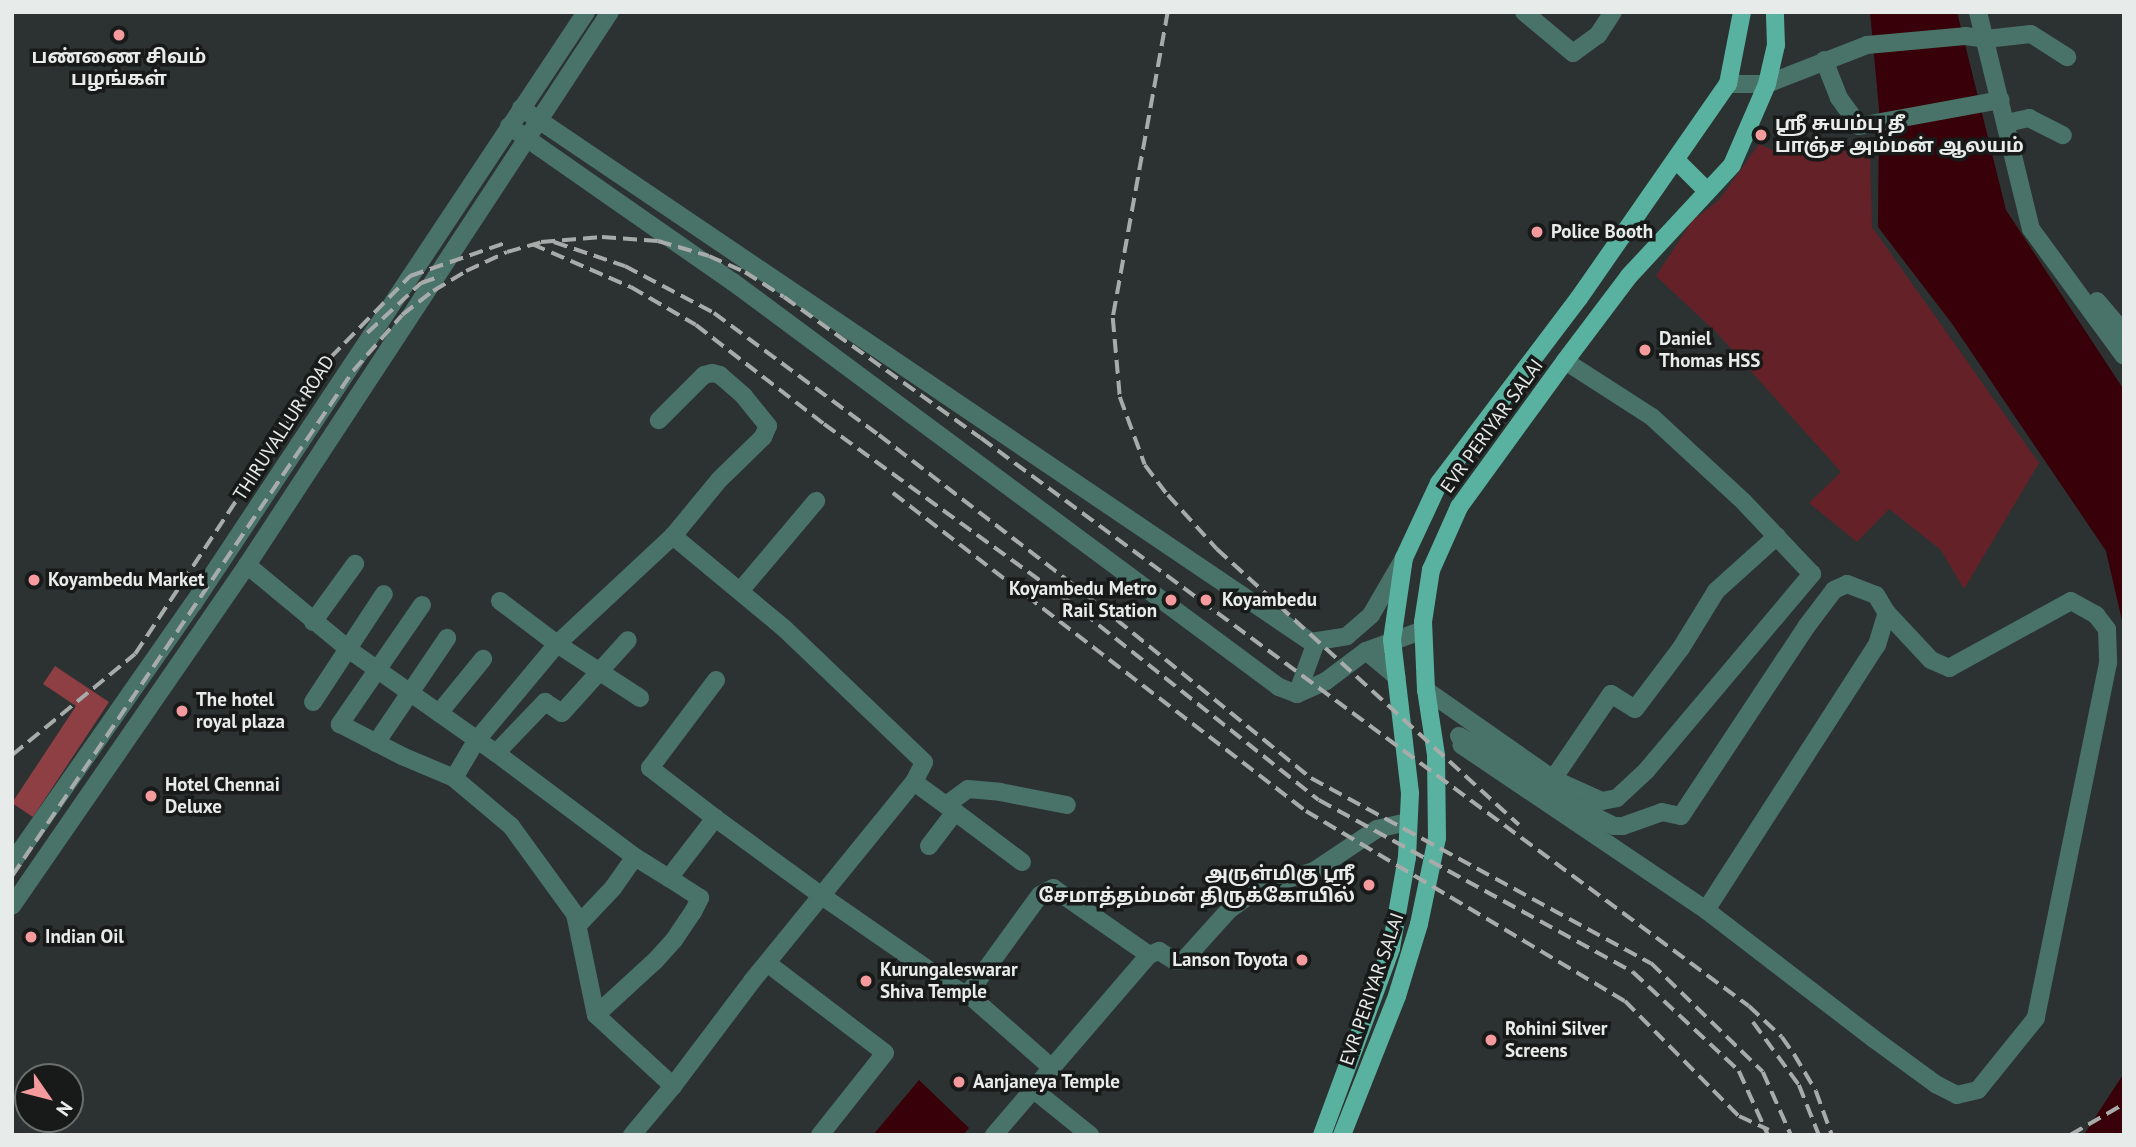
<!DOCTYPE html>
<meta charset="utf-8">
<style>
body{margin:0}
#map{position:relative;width:2136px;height:1147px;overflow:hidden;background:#2c3231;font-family:"PT Sans","Noto Sans Tamil",sans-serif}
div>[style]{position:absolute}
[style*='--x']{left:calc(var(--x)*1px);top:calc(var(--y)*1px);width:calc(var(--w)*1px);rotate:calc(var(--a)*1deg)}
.green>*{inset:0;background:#642228}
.forest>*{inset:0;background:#8d3f44}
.water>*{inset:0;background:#380109}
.minor>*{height:18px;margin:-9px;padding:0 9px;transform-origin:9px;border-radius:9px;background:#497269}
.major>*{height:18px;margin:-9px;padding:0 9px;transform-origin:9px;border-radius:9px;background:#59b2a0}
.rail>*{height:3.5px;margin-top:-1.75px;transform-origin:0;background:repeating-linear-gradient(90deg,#a7abaa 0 14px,transparent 0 21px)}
.dots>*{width:19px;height:19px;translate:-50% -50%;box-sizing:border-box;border:4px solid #171a19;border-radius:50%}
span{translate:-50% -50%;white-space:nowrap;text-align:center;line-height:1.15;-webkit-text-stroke:7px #171a19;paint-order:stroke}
.poi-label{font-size:19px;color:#e7ebea;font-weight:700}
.left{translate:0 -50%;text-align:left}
.right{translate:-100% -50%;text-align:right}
.street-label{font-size:19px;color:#e7ebea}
.frame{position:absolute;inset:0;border:14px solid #e7ebea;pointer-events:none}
.north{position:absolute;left:14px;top:1063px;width:70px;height:70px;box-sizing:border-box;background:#171a19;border:2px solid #6a6e6d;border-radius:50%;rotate:125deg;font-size:19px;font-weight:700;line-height:28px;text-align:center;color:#e7ebea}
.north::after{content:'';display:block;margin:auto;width:24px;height:32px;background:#f59b9d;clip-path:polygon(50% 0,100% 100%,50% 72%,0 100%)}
</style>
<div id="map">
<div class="green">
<i style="clip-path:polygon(1787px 130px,1814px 150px,1862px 144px,1870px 151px,1872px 227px,2039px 463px,1964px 589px,1941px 550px,1889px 509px,1857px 542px,1809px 503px,1841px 472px,1717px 333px,1656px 276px,1692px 221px,1719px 200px,1759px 144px,1775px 151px)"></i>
</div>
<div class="forest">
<i style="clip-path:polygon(55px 666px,109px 702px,33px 817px,12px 803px,76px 706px,43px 684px)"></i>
</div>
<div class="water">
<i style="clip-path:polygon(1870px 12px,1957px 12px,2006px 210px,2124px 390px,2124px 629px,2106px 551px,1953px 325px,1878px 227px,1879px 109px)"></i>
<i style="clip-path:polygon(2124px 1073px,2124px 1135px,2082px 1135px,2085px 1133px)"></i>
<i style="clip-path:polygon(919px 1080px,969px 1128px,963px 1135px,873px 1135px)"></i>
</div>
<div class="minor">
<i style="--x:1524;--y:12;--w:64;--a:39.9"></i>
<i style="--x:1573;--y:53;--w:31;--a:-36"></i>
<i style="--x:1598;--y:35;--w:27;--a:-57"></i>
<i style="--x:1978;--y:12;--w:223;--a:76.3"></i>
<i style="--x:2031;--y:229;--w:157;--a:53.8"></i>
<i style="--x:1824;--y:60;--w:41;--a:68.5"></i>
<i style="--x:1839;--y:98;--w:34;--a:54"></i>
<i style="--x:1859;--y:126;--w:144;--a:-10.4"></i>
<i style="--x:1728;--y:84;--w:39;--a:0"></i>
<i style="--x:1767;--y:84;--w:107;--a:-21.3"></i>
<i style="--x:1867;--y:45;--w:98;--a:-5.2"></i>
<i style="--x:1965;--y:36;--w:21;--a:8"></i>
<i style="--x:1986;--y:39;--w:45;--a:-6.3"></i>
<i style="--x:2031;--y:34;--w:43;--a:32.6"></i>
<i style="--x:521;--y:108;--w:954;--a:34.06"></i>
<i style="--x:1311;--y:642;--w:36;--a:-9"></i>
<i style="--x:1347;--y:636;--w:32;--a:-41"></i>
<i style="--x:1371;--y:615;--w:66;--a:-59.9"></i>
<i style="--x:2006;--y:123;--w:24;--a:-12"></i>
<i style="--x:2029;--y:118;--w:38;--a:27"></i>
<i style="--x:509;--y:126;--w:273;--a:34.9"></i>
<i style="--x:733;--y:282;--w:680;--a:36.57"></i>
<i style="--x:1279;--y:687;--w:19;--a:21"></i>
<i style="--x:1297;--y:694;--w:32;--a:-24"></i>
<i style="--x:1326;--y:681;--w:50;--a:-36.9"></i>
<i style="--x:1366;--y:651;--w:61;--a:-20.2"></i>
<i style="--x:2097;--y:301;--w:42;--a:49.8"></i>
<i style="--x:247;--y:565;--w:131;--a:39.7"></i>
<i style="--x:348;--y:649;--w:181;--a:35.1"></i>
<i style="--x:496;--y:753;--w:174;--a:36.8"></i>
<i style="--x:635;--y:857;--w:40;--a:32"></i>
<i style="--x:740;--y:591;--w:118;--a:-49.8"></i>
<i style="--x:500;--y:601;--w:71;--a:37"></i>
<i style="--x:557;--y:644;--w:99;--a:33"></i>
<i style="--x:422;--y:605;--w:145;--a:124.6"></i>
<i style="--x:340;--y:724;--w:70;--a:27.3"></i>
<i style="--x:402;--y:756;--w:56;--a:22.9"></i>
<i style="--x:454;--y:778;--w:75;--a:40.1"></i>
<i style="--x:511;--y:826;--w:109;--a:54"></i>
<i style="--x:575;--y:914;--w:103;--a:78.3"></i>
<i style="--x:596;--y:1015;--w:105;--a:42.7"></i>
<i style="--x:673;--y:1086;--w:131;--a:-53"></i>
<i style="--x:752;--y:981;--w:257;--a:-50.9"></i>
<i style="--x:914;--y:782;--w:22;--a:-63"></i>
<i style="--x:924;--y:762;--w:192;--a:-136.3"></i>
<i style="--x:785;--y:629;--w:146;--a:-140.3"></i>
<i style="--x:313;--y:622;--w:72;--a:-54.1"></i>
<i style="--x:1366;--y:651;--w:40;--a:40"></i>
<i style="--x:1426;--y:690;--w:155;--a:35"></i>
<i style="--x:1553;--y:779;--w:54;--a:24.2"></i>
<i style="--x:1602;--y:801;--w:15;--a:-11"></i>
<i style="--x:1617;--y:798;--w:40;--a:-43"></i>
<i style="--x:1646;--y:771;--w:258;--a:-49.9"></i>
<i style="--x:1812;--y:574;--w:99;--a:-133.4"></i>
<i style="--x:1744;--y:502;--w:125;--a:-137.3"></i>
<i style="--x:1652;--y:417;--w:103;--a:-147.2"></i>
<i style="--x:1297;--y:694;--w:55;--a:-69.9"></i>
<i style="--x:313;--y:702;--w:129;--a:-56.7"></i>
<i style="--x:439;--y:713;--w:70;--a:-50.8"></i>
<i style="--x:1459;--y:736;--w:79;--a:28.8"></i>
<i style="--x:1528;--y:774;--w:60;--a:34.2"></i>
<i style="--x:1578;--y:808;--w:40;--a:26.6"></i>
<i style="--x:1614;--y:826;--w:9;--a:0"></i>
<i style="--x:1623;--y:826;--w:41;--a:-19.7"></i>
<i style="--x:1662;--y:812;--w:19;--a:12"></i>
<i style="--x:1681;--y:816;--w:227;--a:-56.5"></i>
<i style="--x:1806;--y:627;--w:46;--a:-52.9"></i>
<i style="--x:1834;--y:590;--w:14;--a:-25"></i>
<i style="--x:1847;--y:584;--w:31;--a:21"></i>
<i style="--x:1876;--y:595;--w:21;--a:59"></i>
<i style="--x:1887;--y:613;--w:64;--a:46.9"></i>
<i style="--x:1931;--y:660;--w:20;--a:24"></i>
<i style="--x:1949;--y:668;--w:139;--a:-28.8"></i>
<i style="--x:2071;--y:601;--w:29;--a:29"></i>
<i style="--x:2096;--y:615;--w:18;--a:52"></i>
<i style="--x:2107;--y:629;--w:34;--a:88"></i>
<i style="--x:2108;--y:663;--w:362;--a:101.5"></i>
<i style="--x:2036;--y:1018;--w:92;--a:128.9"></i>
<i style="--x:1978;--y:1090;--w:22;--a:167"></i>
<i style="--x:1957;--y:1095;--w:22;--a:-153"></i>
<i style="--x:1937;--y:1085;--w:78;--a:-143.9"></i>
<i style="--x:1874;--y:1039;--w:212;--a:-142.5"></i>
<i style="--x:1706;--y:910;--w:295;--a:-146"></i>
<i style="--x:376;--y:743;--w:127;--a:-55.9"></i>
<i style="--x:496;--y:753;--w:71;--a:-46.1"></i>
<i style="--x:545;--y:702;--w:20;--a:33"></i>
<i style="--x:562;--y:713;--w:98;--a:-47.9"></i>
<i style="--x:454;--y:778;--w:43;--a:-59.3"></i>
<i style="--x:476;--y:741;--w:126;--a:-50.1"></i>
<i style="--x:557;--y:644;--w:158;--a:-43"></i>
<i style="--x:673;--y:536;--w:72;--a:-50.6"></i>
<i style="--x:719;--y:480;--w:62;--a:-44.3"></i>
<i style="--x:763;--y:437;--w:12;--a:-66"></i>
<i style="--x:768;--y:426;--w:38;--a:-129"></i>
<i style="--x:744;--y:396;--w:32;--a:-139"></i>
<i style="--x:720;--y:375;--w:8;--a:-166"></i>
<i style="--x:712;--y:373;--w:8;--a:166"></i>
<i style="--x:704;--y:375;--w:64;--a:135"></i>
<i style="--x:1553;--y:779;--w:103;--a:-55.7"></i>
<i style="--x:1611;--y:694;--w:28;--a:32"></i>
<i style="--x:1635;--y:709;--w:76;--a:-53"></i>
<i style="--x:1681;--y:648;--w:67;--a:-58.4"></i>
<i style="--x:1716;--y:591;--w:82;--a:-42"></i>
<i style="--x:914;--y:782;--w:39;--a:36"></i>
<i style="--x:946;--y:805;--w:27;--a:-36"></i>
<i style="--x:968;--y:789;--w:32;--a:5"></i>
<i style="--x:1000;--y:792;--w:68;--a:11"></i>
<i style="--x:946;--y:805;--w:95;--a:36.9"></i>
<i style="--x:715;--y:818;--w:82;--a:-142.4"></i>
<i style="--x:650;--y:768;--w:110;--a:-53.1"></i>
<i style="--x:929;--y:846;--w:43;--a:-52.6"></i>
<i style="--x:12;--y:863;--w:316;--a:-55.1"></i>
<i style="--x:193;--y:604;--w:711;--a:-56.42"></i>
<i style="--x:12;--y:906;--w:414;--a:-55.4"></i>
<i style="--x:247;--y:565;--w:661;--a:-56.72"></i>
<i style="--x:1706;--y:910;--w:315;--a:-57.2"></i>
<i style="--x:1877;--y:645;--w:34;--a:-73"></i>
<i style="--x:578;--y:925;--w:51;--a:-46.6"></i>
<i style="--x:613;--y:888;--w:38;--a:-55"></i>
<i style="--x:767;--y:963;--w:148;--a:37.3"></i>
<i style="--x:885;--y:1053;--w:105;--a:128.4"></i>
<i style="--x:968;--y:994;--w:122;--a:-54"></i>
<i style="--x:1040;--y:895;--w:15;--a:-28"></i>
<i style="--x:1053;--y:888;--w:117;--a:34.9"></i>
<i style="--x:596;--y:1015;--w:80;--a:-42.5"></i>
<i style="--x:655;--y:961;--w:28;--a:-48"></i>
<i style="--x:674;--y:940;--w:34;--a:-56"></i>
<i style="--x:693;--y:912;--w:16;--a:-63"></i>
<i style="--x:700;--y:898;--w:37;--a:-147"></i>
<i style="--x:669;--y:878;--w:76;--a:-52.5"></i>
<i style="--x:715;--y:818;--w:132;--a:36.1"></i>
<i style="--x:822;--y:896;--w:167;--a:34.7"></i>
<i style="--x:959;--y:991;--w:9;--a:18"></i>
<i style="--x:968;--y:994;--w:112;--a:41.4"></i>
<i style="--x:1034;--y:1090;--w:72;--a:38.8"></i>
<i style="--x:632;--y:1135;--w:64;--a:-50.1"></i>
<i style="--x:994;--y:1135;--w:238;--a:-49.3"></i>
<i style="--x:1149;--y:955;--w:11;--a:-22"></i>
<i style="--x:1159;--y:951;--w:19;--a:32"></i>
<i style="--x:1175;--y:961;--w:8;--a:0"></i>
<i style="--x:1183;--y:961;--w:69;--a:-48"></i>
<i style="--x:1229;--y:910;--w:39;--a:-36"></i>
<i style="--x:1261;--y:887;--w:55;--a:-16.8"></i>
<i style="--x:1314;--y:871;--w:76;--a:-33.7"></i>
<i style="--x:1377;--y:829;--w:32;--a:-13"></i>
</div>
<div class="major">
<i style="--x:1676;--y:160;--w:42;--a:45"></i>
<i style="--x:1322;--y:1135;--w:199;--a:-69.7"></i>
<i style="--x:1391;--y:948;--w:92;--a:-80"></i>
<i style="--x:1407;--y:857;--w:64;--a:-87.3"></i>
<i style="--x:1410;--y:793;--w:154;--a:-96.7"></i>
<i style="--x:1392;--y:640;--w:83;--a:-81.7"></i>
<i style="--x:1404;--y:558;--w:83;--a:-65"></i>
<i style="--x:1439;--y:483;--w:232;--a:-52.9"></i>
<i style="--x:1579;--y:298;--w:261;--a:-55.2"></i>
<i style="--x:1728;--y:84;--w:73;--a:-79"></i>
<i style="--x:1342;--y:1135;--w:149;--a:-68.4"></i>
<i style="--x:1397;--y:996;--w:75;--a:-73"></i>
<i style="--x:1419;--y:924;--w:88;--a:-78.2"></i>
<i style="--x:1437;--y:838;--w:83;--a:-90.7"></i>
<i style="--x:1436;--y:755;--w:66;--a:-98.7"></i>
<i style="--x:1426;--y:690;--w:68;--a:-92.5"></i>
<i style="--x:1423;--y:622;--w:53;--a:-81.3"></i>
<i style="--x:1431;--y:570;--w:69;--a:-66"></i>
<i style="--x:1459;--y:507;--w:180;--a:-54"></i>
<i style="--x:1565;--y:361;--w:106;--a:-53"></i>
<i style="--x:1629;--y:276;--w:151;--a:-47.1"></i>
<i style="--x:1732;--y:165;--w:88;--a:-66.6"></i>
<i style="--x:1767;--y:84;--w:40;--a:-77"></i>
<i style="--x:1776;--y:45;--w:33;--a:-92"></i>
</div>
<div class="rail">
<i style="--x:1168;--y:12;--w:311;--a:100.2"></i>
<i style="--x:1113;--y:318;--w:79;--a:84.9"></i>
<i style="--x:1120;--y:397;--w:72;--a:69.8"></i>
<i style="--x:1145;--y:465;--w:38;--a:53"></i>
<i style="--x:1168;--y:495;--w:73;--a:47.8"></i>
<i style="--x:1217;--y:549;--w:409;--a:42.4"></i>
<i style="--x:554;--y:242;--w:75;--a:18.7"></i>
<i style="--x:625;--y:266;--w:101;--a:27.8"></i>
<i style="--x:714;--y:313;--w:205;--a:36.5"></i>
<i style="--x:879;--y:435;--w:259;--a:37.6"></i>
<i style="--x:1084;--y:593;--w:293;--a:39.2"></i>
<i style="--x:1311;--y:778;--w:387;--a:28.6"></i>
<i style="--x:1651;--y:963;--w:156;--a:44.2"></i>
<i style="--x:1763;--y:1072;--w:69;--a:66"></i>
<i style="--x:532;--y:244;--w:108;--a:23.5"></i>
<i style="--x:631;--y:287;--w:75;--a:30.3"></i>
<i style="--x:696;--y:325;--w:162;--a:37.7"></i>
<i style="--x:824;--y:424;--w:299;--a:35.9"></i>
<i style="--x:1066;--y:599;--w:323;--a:38.5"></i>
<i style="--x:1319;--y:800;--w:358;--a:28.7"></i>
<i style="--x:1633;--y:972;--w:145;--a:43"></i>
<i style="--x:1739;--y:1071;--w:70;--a:65.6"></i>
<i style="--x:367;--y:333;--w:74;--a:-42.8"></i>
<i style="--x:421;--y:283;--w:21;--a:-19"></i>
<i style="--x:893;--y:493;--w:521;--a:37.6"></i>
<i style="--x:1306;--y:811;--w:371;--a:30.8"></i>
<i style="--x:1625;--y:1001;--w:162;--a:45.3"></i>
<i style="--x:1739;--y:1116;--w:33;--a:25"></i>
<i style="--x:12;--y:755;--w:159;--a:-39.4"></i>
<i style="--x:135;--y:654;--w:354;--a:-56.6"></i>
<i style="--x:330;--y:358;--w:115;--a:-45.7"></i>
<i style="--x:410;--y:276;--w:104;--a:-19.1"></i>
<i style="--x:12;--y:876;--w:609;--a:-55.97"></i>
<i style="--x:353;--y:371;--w:74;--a:-48.8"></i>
<i style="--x:402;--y:315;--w:39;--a:-38"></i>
<i style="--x:433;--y:291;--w:39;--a:-31"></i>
<i style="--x:466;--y:271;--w:45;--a:-24.9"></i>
<i style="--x:507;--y:252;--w:35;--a:-16"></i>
<i style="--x:541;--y:242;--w:61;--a:-4.7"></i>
<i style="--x:602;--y:237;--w:56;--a:4.1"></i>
<i style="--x:658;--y:241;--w:53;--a:16.4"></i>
<i style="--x:709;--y:256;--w:39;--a:24"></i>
<i style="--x:745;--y:272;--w:46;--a:32.7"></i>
<i style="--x:784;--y:297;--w:242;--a:35.6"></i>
<i style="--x:981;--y:438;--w:955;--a:36.49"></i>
<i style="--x:1749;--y:1006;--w:45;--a:43.2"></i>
<i style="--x:1782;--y:1037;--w:21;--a:55"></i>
<i style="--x:1794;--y:1054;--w:43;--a:59.3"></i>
<i style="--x:1816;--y:1091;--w:47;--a:70"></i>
<i style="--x:1753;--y:1022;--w:78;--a:53.9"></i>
<i style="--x:1799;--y:1085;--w:54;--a:68.2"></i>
<i style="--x:2070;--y:1135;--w:62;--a:-29.9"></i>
</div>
<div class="dots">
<i style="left:119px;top:35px;background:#f59b9d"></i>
<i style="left:1761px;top:135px;background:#f59b9d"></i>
<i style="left:1537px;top:232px;background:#f59b9d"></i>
<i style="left:1645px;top:350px;background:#f59b9d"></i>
<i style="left:34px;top:580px;background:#f59b9d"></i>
<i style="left:1171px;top:600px;background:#f59b9d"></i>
<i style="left:1206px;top:600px;background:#f59b9d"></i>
<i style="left:182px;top:711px;background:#f59b9d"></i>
<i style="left:151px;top:796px;background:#f59b9d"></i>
<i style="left:1369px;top:885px;background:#f59b9d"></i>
<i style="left:31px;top:937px;background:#f59b9d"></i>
<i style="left:1302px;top:960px;background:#f59b9d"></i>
<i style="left:866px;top:981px;background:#f59b9d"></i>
<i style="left:1491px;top:1040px;background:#f59b9d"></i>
<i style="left:959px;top:1082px;background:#f59b9d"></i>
</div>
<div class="poi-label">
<span style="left:119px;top:68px">பண்ணை சிவம்<br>பழங்கள்</span>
<span class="left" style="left:1775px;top:135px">ஶ்ரீ சுயம்பு தீ<br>பாஞ்ச அம்மன் ஆலயம்</span>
<span class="left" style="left:1551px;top:232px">Police Booth</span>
<span class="left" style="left:1659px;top:350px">Daniel<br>Thomas HSS</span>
<span class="left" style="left:48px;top:580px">Koyambedu Market</span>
<span class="right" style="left:1157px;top:600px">Koyambedu Metro<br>Rail Station</span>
<span class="left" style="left:1222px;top:600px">Koyambedu</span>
<span class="left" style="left:196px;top:711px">The hotel<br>royal plaza</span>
<span class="left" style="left:165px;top:796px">Hotel Chennai<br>Deluxe</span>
<span class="right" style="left:1355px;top:885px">அருள்மிகு ஸ்ரீ<br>சேமாத்தம்மன் திருக்கோயில்</span>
<span class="left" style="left:45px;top:937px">Indian Oil</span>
<span class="right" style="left:1288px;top:960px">Lanson Toyota</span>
<span class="left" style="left:880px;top:981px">Kurungaleswarar<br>Shiva Temple</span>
<span class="left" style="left:1505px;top:1040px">Rohini Silver<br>Screens</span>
<span class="left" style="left:973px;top:1082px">Aanjaneya Temple</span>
</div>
<div class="street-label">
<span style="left:1492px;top:426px;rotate:-54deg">EVR PERIYAR SALAI</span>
<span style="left:284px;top:428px;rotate:-57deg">THIRUVALLUR ROAD</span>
<span style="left:1372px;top:989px;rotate:-71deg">EVR PERIYAR SALAI</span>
</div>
<div class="frame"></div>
<div class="north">N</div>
</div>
